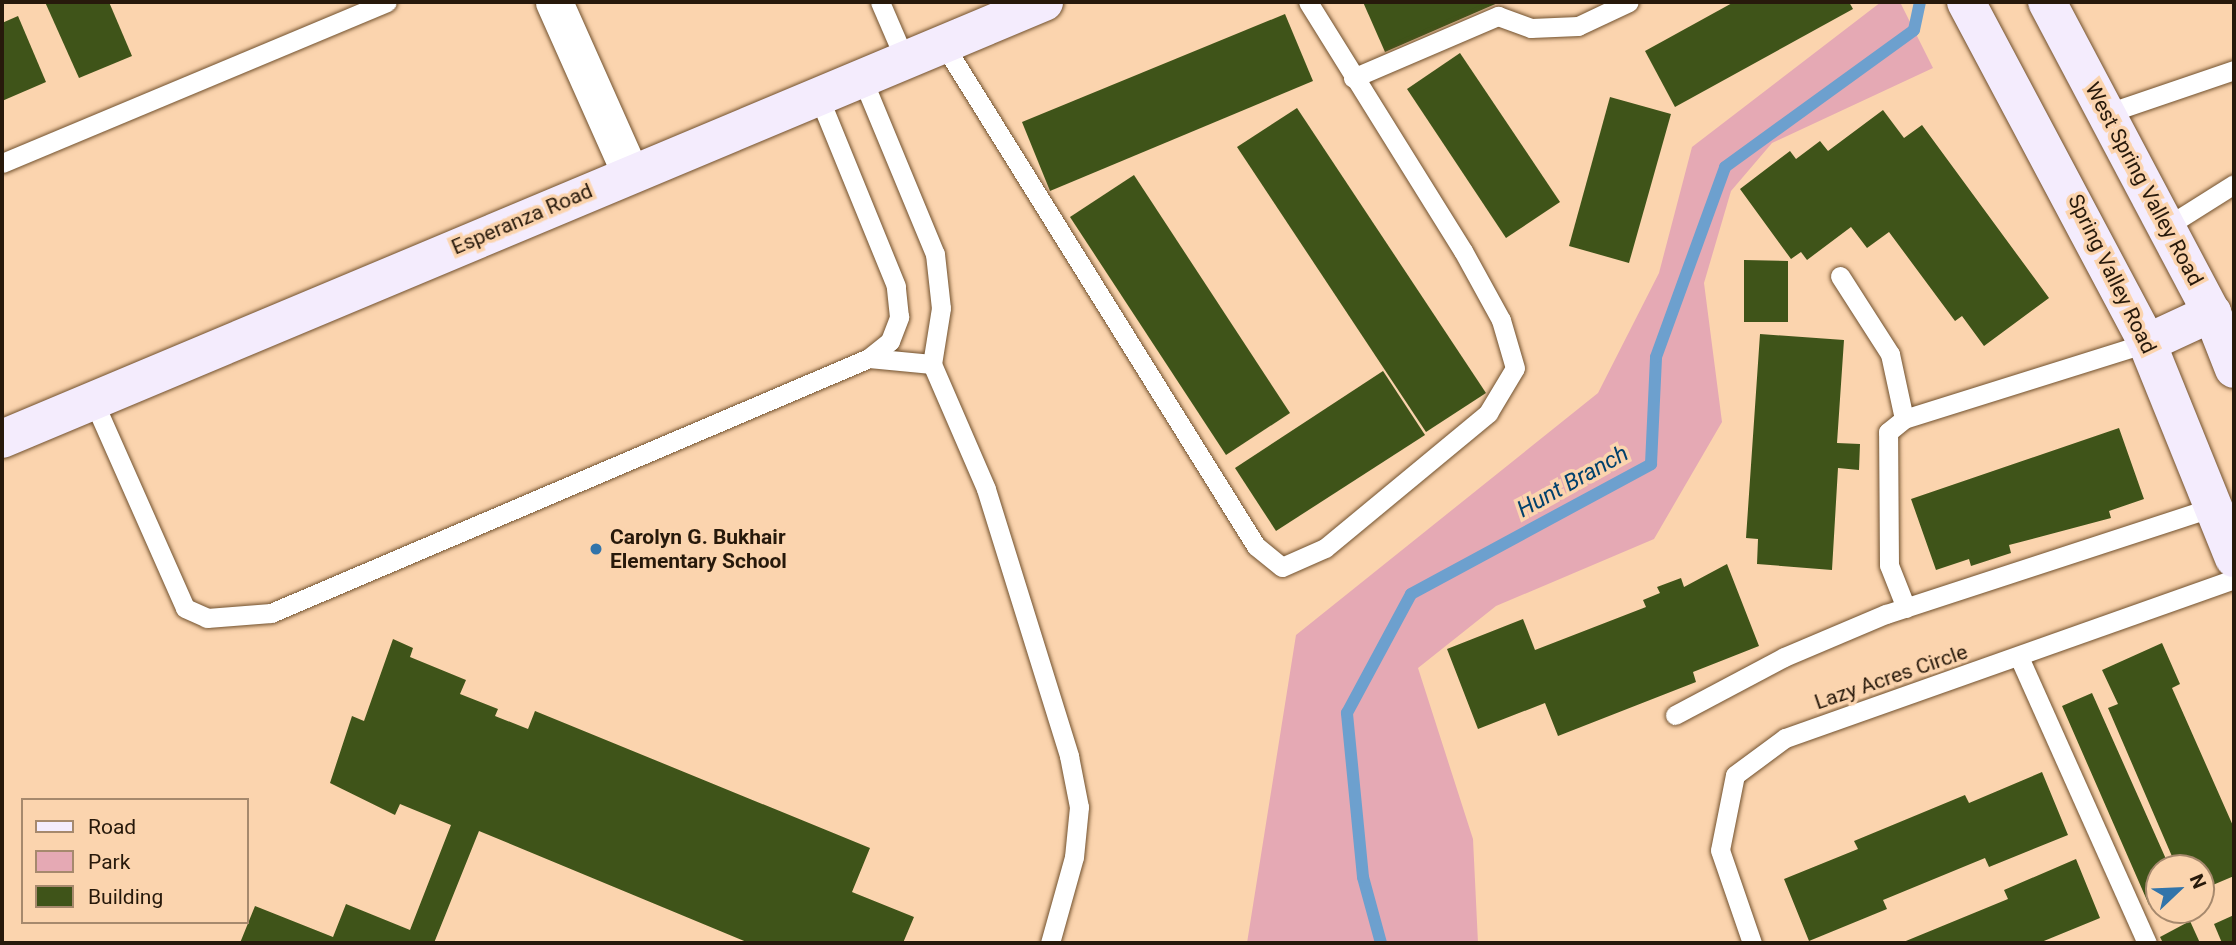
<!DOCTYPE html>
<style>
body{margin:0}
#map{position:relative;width:2236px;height:945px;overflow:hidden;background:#fbd4ae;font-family:Roboto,sans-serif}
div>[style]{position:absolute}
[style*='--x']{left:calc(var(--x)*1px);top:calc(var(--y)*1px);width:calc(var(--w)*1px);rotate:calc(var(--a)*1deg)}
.green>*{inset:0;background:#e5a9b4}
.stream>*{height:12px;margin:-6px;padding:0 6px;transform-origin:6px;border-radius:6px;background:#6da0ce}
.building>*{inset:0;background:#3f5419}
.roads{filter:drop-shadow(0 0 2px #71512e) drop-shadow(0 0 2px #71512e)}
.lane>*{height:19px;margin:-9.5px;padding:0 9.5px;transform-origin:9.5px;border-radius:9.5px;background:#fff}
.street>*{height:37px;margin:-18.5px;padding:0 18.5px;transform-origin:18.5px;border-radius:18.5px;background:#fff}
.secondary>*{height:38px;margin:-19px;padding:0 19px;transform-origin:19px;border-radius:19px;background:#f4ecfd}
.dots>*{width:19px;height:19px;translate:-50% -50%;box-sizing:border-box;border:4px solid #fbd4ae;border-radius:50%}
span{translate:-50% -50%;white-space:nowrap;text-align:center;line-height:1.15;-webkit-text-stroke:7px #fbd4ae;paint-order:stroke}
.street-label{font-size:21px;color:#27190b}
.poi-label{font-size:21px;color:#27190b;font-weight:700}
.left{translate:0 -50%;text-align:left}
.water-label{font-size:23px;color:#00416c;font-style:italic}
.frame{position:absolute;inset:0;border:4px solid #27190b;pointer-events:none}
.legend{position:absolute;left:21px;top:798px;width:228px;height:126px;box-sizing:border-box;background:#fbd4ae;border:2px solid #a6896d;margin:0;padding:9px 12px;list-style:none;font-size:21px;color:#27190b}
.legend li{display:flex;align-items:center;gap:14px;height:35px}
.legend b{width:35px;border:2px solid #a6896d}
.north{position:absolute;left:2145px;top:854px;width:70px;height:70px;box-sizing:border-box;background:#fbd4ae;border:2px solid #a6896d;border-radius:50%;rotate:67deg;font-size:19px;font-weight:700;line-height:28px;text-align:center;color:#27190b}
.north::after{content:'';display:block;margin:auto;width:24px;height:32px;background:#3274aa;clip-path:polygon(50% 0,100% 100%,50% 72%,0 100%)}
</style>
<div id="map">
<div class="green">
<i style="clip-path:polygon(1881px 2px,1900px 2px,1933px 68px,1772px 143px,1731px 191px,1704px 283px,1722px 422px,1654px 539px,1496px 606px,1418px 668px,1473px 839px,1478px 943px,1247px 943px,1296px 635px,1598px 393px,1659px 273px,1692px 147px)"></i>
</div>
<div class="stream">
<i style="--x:1381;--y:943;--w:68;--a:-105.3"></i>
<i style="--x:1363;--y:877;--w:165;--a:-95.6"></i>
<i style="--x:1347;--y:713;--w:135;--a:-61.7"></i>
<i style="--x:1411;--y:594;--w:273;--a:-28.4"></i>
<i style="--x:1651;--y:464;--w:107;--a:-87.3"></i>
<i style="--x:1656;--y:357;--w:202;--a:-70"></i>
<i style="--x:1725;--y:167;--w:233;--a:-35.9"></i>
<i style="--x:1914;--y:30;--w:29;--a:-78"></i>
</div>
<div class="building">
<i style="clip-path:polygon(45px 2px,109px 2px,132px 56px,79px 78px)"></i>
<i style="clip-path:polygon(1363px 2px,1500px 2px,1385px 52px)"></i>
<i style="clip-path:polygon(1734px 2px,1849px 2px,1853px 9px,1675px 107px,1645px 51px)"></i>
<i style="clip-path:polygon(1285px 14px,1313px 81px,1050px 191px,1022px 122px)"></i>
<i style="clip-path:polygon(18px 16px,46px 82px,2px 101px,2px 23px)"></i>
<i style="clip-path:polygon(1460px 53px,1560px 202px,1506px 238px,1407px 89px)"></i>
<i style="clip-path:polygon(1610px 97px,1671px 114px,1629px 263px,1569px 246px)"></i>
<i style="clip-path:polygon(1297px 108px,1486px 393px,1426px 432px,1237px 147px)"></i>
<i style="clip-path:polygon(1883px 110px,1904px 138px,1922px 125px,2049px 298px,1984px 346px,1962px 316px,1955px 321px,1889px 232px,1867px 248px,1851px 227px,1807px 260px,1801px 252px,1791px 259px,1740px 189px,1790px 151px,1796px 159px,1820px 141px,1828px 151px)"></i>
<i style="clip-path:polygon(1134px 175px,1290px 413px,1226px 455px,1070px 217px)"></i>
<i style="clip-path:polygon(1744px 260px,1788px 261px,1788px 322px,1744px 322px)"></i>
<i style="clip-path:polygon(1760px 334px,1844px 340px,1837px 443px,1860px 444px,1859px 470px,1838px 468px,1832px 570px,1757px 564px,1758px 539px,1746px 538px)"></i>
<i style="clip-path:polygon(1383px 371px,1425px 435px,1276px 531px,1235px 468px)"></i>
<i style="clip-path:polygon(2119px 428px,2144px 499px,2109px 511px,2111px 518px,2009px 545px,2011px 553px,1971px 566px,1969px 559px,1936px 570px,1911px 499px)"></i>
<i style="clip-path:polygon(1727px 564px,1759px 646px,1693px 672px,1696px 682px,1558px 736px,1545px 703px,1478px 729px,1447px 649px,1523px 619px,1535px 650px,1646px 607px,1643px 600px,1660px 593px,1657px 587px,1681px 578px,1684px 587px)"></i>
<i style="clip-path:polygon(393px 639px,413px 648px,410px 657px,466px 680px,460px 694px,498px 709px,495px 716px,528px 729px,535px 711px,870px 848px,852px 892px,914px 917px,903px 943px,749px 943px,479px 831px,434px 943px,240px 943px,255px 906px,333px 937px,346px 904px,410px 930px,451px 825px,400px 804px,395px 815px,330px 783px,352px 716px,364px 721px)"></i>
<i style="clip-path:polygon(2162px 643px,2180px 684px,2172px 688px,2234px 828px,2234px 876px,2201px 890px,2201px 868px,2187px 868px,2182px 857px,2174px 861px,2108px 708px,2118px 704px,2102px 670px)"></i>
<i style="clip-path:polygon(2092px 693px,2170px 868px,2159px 868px,2159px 899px,2149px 905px,2062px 706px)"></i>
<i style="clip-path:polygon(2042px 772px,2068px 835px,1989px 867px,1985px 858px,1883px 900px,1887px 909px,1809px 941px,1784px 879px,1858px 849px,1854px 841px,1965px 795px,1969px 803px)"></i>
<i style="clip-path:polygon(2076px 859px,2100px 918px,2039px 943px,1901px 943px,2008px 899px,2004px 890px)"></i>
<i style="clip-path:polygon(2234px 915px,2234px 943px,2222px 943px,2214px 924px)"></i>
<i style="clip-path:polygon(2190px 921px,2200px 943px,2163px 943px,2160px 937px)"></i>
</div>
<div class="roads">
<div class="lane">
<i style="--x:880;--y:2;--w:63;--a:66.7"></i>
<i style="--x:944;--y:45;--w:590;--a:58.09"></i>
<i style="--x:1256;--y:546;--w:33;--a:39"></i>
<i style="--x:1282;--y:567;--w:47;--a:-23.8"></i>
<i style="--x:1325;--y:548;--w:212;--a:-39.6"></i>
<i style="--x:1488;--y:413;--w:52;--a:-59"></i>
<i style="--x:1515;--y:368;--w:50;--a:-106.3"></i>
<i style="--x:1501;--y:320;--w:79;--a:-118.8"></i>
<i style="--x:1463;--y:251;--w:293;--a:-121.9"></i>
<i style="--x:862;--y:78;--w:191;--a:67.5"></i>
<i style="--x:935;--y:254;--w:54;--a:83.7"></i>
<i style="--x:941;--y:308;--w:57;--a:99.1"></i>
<i style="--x:932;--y:364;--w:136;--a:66.6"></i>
<i style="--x:986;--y:489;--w:280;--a:72.7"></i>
<i style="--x:1069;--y:756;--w:52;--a:78.9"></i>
<i style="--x:1079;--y:807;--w:50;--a:95.7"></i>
<i style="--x:1074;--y:857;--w:89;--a:105.6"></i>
<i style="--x:1353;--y:78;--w:158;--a:-23.2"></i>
<i style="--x:1498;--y:16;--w:35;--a:20"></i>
<i style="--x:1531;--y:28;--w:47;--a:-2.4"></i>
<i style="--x:1578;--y:26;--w:56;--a:-25.2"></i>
<i style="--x:2108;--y:113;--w:133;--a:-18.8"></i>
<i style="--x:2;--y:163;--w:417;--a:-22.7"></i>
<i style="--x:2166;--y:227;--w:80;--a:-32.3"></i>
<i style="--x:1840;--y:276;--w:93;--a:57.3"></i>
<i style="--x:1890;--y:354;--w:66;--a:77.8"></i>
<i style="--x:869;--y:358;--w:63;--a:5.4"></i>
<i style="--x:93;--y:400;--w:227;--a:66.1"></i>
<i style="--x:185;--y:608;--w:24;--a:24"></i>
<i style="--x:207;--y:618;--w:64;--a:-4.5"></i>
<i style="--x:271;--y:613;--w:650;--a:-23.09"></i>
<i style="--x:869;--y:358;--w:27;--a:-39"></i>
<i style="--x:890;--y:341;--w:26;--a:-69"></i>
<i style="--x:899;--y:317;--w:31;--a:-96"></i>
<i style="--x:896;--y:286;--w:204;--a:-112.2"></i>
<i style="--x:1906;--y:608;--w:46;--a:-111.6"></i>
<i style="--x:1889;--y:565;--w:133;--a:-90.4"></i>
<i style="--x:1888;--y:432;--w:21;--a:-39"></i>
<i style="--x:1904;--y:419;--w:255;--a:-17.4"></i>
<i style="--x:2019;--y:657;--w:313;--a:65.9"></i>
<i style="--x:1675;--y:715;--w:123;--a:-28"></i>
<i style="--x:1784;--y:657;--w:111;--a:-22.9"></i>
<i style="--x:1886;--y:614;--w:344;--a:-18.1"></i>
<i style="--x:1752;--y:943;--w:98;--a:-109"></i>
<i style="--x:1720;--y:850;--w:76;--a:-78.7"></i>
<i style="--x:1735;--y:775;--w:62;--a:-36.5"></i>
<i style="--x:1785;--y:738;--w:476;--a:-19.5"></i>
</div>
<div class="street">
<i style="--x:554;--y:2;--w:187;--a:66"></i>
</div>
<div class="secondary">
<i style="--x:1966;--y:2;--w:386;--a:62"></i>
<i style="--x:2147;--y:343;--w:232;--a:68"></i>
<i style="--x:2047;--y:2;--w:352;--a:62.1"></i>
<i style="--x:2212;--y:313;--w:60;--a:68.6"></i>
<i style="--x:2147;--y:343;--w:72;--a:-24.8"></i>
<i style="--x:2;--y:439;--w:1130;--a:-22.75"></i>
</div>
</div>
<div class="dots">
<i style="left:596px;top:549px;background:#3274aa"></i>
</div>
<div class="street-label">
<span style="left:2144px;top:184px;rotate:62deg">West Spring Valley Road</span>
<span style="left:522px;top:219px;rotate:-23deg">Esperanza Road</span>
<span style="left:2112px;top:274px;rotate:64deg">Spring Valley Road</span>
<span style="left:1891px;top:677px;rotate:-19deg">Lazy Acres Circle</span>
</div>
<div class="poi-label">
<span class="left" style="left:610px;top:549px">Carolyn G. Bukhair<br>Elementary School</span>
</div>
<div class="water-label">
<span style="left:1573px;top:482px;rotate:-29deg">Hunt Branch</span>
</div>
<div class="frame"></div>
<ul class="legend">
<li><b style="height:9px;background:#f4ecfd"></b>Road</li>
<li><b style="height:19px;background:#e5a9b4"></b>Park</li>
<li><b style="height:19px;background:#3f5419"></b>Building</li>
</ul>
<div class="north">N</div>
</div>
